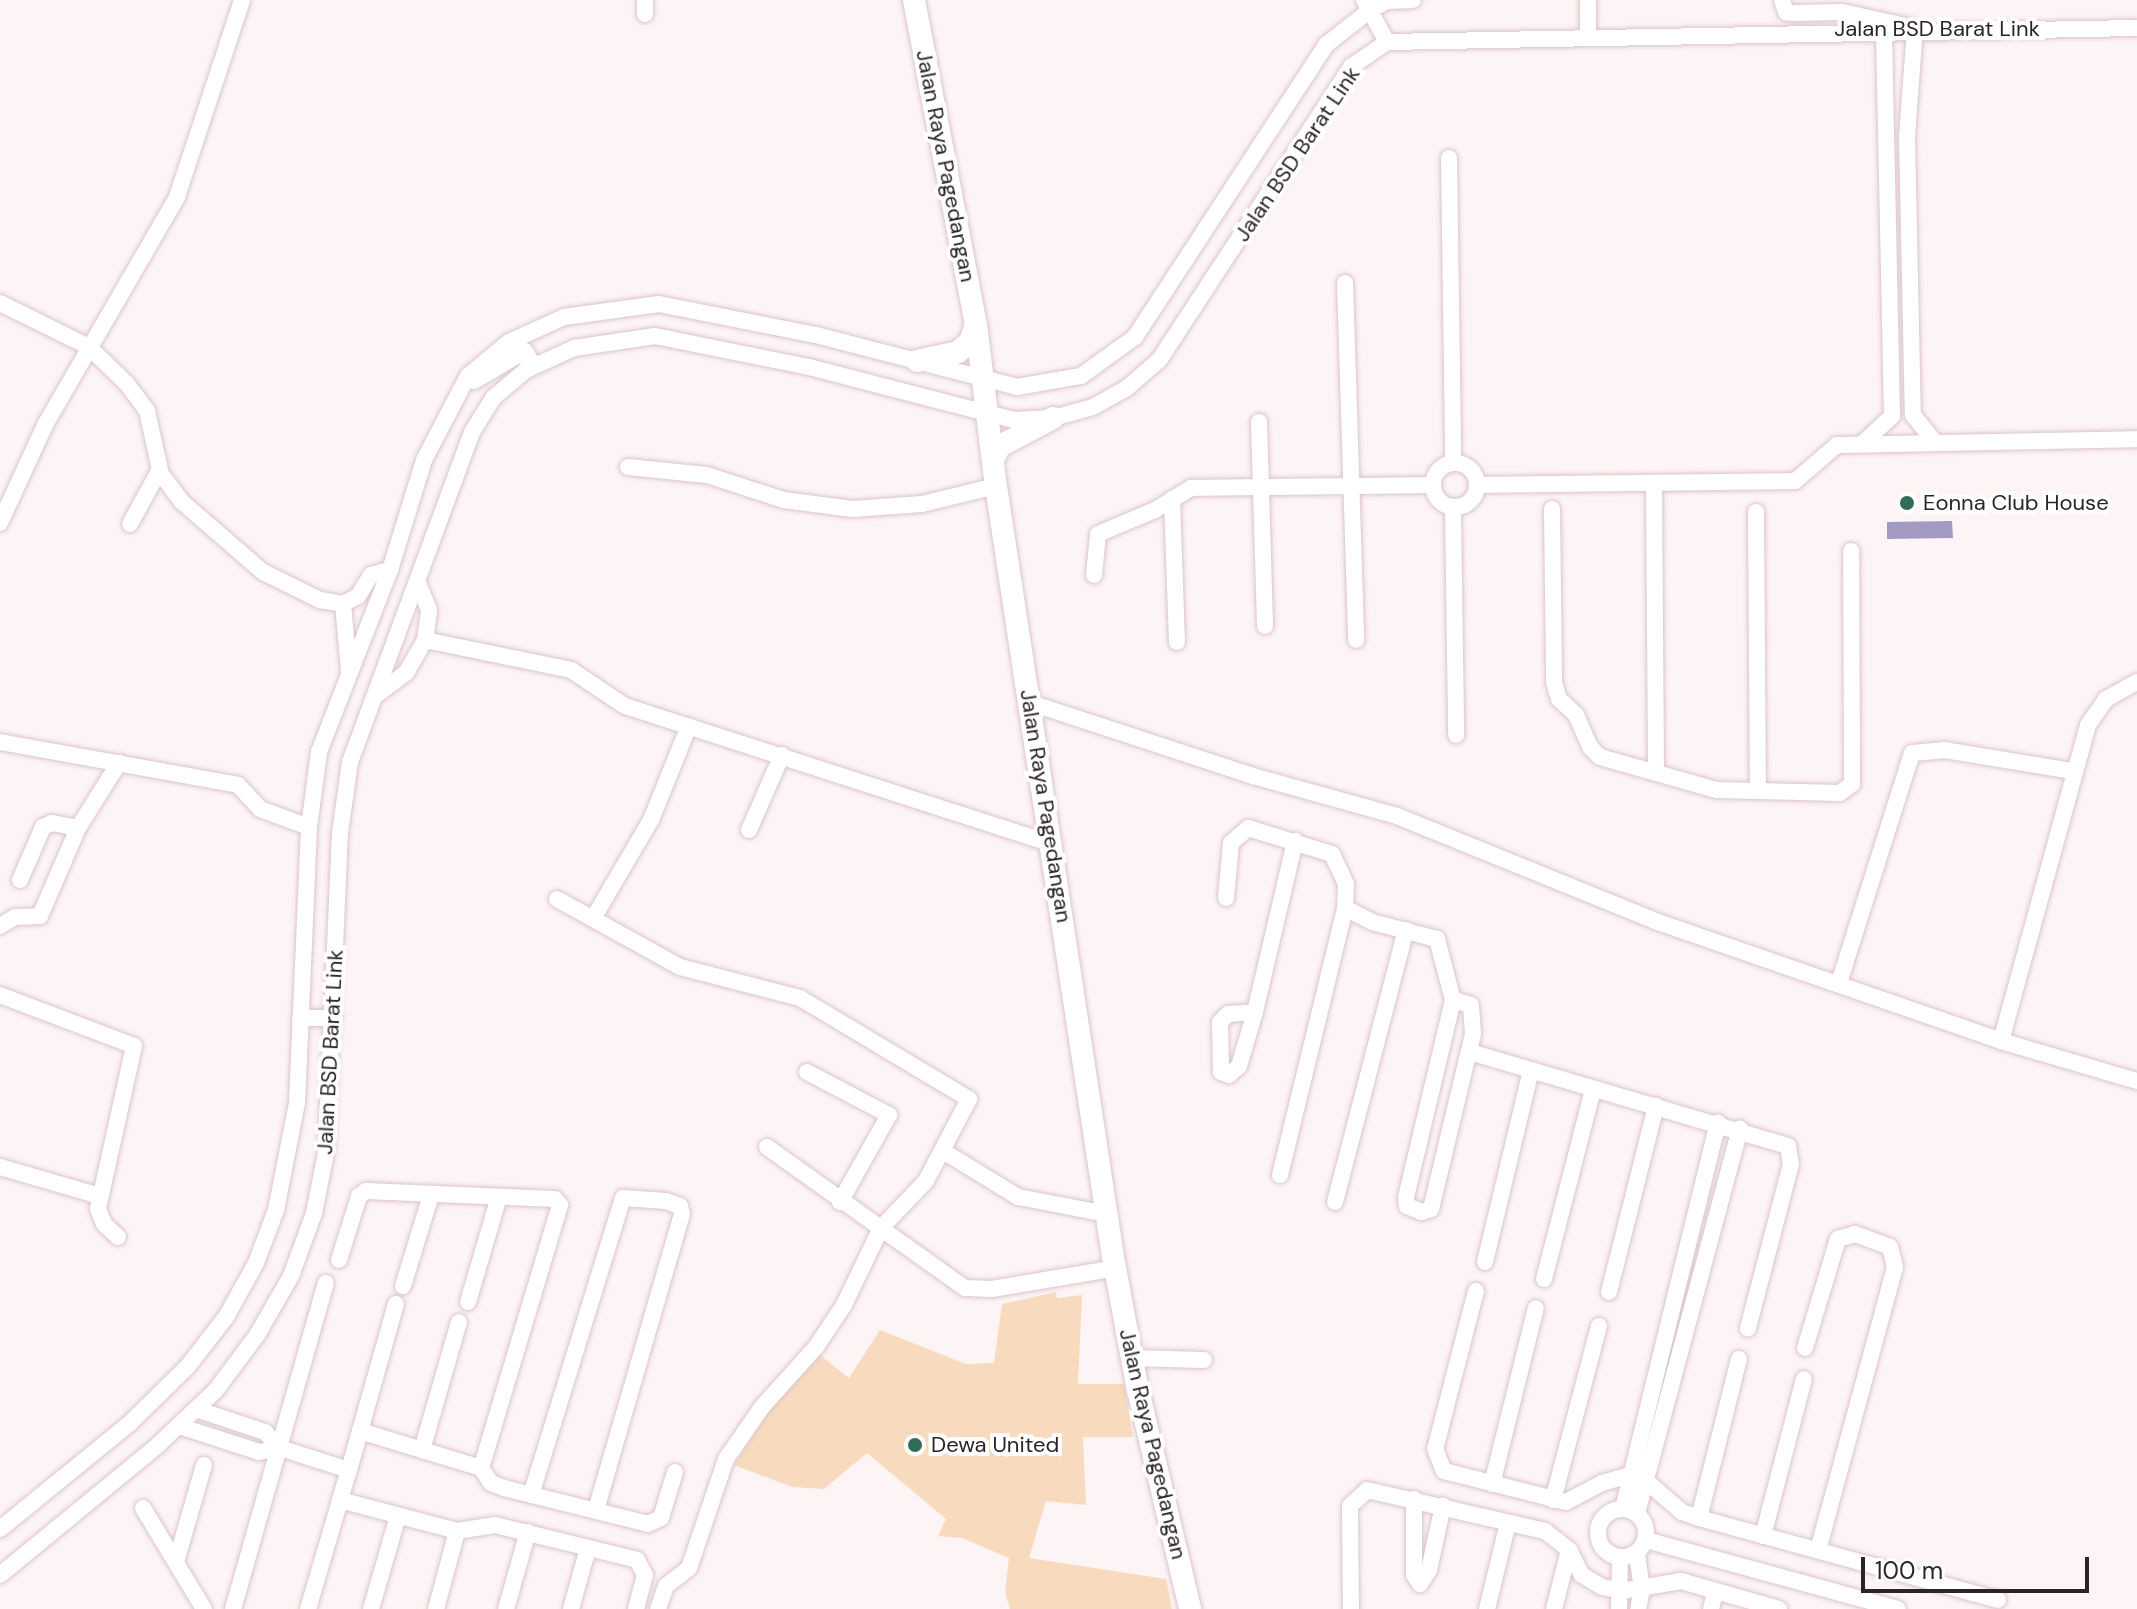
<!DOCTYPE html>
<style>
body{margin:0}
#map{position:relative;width:2137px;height:1609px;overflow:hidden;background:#fdf4f6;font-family:"DM Sans",sans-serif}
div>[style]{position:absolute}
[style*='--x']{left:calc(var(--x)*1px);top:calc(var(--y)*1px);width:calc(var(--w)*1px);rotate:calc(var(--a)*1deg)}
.green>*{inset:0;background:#f8dbbe}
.water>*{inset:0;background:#a39ac4}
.roads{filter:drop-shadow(0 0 2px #dbc5ca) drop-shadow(0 0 2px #dbc5ca)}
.street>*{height:16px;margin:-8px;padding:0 8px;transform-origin:8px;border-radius:8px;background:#fff}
.street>.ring{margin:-8px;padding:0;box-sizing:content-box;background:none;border:16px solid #fff;border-radius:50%}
.secondary>*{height:22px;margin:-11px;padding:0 11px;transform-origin:11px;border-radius:11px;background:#fff}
.dots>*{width:22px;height:22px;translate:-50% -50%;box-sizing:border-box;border:4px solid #fff;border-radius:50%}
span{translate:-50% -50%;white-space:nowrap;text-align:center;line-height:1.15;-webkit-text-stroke:8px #fff;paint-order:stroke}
.street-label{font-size:22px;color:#2b2325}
.poi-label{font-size:22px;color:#2b2325}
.left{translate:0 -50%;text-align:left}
.scale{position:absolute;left:1861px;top:1557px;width:228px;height:36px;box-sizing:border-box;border:4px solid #2b2325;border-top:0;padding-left:10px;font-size:24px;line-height:28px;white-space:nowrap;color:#2b2325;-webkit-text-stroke:6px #fff;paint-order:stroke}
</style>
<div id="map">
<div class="green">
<i style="clip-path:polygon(1056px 1292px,1057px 1298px,1082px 1295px,1078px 1384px,1124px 1384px,1133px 1437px,1083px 1437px,1086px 1505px,1046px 1501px,1029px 1558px,1166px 1579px,1172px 1609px,1010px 1609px,1005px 1592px,1009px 1558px,962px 1538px,938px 1536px,946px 1519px,867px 1453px,824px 1489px,792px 1487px,734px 1465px,771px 1408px,820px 1355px,849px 1378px,880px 1330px,966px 1364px,994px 1363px,1002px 1304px)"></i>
</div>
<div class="water">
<i style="clip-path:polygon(1952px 521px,1953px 538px,1887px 539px,1887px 522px)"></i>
</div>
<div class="roads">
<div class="street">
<i style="--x:1364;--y:0;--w:48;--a:61.3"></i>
<i style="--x:1588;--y:0;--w:35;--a:90"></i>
<i style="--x:1782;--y:0;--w:13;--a:72"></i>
<i style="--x:1786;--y:12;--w:8;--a:7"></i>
<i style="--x:1794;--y:13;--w:48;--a:-1.2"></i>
<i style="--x:1842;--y:12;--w:75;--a:12.4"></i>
<i style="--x:1915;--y:28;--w:108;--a:94.2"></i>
<i style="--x:1907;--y:136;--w:279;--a:88.8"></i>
<i style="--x:1913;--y:415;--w:36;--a:51"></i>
<i style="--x:645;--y:14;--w:14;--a:-90"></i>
<i style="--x:1449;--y:158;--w:305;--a:89.2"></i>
<i style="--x:1345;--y:283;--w:357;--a:88.2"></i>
<i style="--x:0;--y:303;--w:99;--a:26.3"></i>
<i style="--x:89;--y:347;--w:53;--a:44.2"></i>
<i style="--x:127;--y:384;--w:34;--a:53"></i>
<i style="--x:147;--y:411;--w:65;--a:77.5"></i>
<i style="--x:161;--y:474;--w:34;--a:53"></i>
<i style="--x:181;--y:501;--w:108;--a:40.9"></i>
<i style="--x:263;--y:572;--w:64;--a:26.2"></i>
<i style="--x:320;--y:600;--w:23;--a:10"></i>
<i style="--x:474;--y:381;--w:59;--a:-30.5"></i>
<i style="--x:525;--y:351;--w:12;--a:59"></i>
<i style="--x:531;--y:361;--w:10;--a:119"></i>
<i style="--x:1259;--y:422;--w:204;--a:88.3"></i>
<i style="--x:1862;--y:444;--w:41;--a:-43"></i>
<i style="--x:1892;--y:416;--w:388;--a:-91.2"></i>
<i class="ring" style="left:1433px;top:463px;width:28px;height:28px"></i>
<i style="--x:628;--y:467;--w:79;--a:5.8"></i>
<i style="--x:707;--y:475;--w:81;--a:18"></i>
<i style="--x:784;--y:500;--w:69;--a:7.5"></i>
<i style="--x:852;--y:509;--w:70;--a:-4.1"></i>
<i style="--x:922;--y:504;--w:76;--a:-13.7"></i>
<i style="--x:1654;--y:483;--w:290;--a:89.6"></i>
<i style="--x:1478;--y:485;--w:317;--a:-0.7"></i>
<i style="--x:1795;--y:481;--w:55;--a:-40.6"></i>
<i style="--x:1837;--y:445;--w:300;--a:-1.1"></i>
<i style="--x:1172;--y:499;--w:143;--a:88"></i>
<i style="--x:1453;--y:508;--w:227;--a:89.2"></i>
<i style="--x:1552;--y:509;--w:173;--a:89.3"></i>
<i style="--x:1554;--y:682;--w:18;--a:74"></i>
<i style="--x:1559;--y:699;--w:23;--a:43"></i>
<i style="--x:1576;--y:715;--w:35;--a:66"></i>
<i style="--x:1590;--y:747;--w:14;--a:45"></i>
<i style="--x:1600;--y:757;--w:122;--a:15.8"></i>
<i style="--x:1717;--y:790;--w:123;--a:1.4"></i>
<i style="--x:1840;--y:793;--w:15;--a:-37"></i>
<i style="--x:1852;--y:784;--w:233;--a:-90.2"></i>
<i style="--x:1756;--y:512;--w:279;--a:89.6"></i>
<i style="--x:0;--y:523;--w:108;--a:-65.3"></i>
<i style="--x:45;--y:425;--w:263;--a:-59.9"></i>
<i style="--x:177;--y:197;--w:207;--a:-71.7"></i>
<i style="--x:130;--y:524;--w:60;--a:-61.3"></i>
<i style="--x:1094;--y:575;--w:41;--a:-84.4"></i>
<i style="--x:1098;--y:534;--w:62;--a:-22.8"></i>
<i style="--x:1155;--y:510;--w:42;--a:-31.4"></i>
<i style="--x:1191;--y:488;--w:241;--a:-0.7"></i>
<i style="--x:425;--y:640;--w:149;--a:11.6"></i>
<i style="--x:571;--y:670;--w:65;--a:33.7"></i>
<i style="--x:625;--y:706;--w:450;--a:17.9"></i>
<i style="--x:349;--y:671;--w:67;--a:-95.1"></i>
<i style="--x:343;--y:604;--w:17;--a:-28"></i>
<i style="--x:358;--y:596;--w:25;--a:-58"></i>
<i style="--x:371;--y:575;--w:20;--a:-15"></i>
<i style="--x:379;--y:693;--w:34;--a:-37"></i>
<i style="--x:406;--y:673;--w:38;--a:-60"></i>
<i style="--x:425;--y:640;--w:30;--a:-82"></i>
<i style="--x:429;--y:610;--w:27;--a:-112"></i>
<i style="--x:1031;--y:703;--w:234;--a:18.2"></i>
<i style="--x:1253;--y:776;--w:149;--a:15.5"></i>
<i style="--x:1397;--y:816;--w:279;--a:22.1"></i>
<i style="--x:1655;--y:921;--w:366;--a:19.1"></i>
<i style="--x:2001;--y:1041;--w:142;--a:16.4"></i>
<i style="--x:0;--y:742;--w:242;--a:10.2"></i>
<i style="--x:238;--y:785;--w:33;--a:47"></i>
<i style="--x:260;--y:809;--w:52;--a:20.2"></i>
<i style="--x:749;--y:830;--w:82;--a:-66.3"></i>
<i style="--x:20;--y:880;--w:58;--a:-66.5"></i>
<i style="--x:43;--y:827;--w:10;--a:-24"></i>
<i style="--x:52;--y:823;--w:26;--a:11"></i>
<i style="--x:78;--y:828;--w:77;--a:-57.8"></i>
<i style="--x:1226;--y:898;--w:55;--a:-84.8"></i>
<i style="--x:1231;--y:843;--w:23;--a:-41"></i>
<i style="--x:1248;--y:828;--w:88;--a:17.2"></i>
<i style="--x:1332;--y:854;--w:33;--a:65"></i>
<i style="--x:1346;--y:884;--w:24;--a:92"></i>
<i style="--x:1345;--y:908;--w:30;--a:27"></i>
<i style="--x:1372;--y:922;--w:67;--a:14.7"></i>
<i style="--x:1437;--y:939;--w:63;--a:75.3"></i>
<i style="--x:1453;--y:1000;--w:203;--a:103.4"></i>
<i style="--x:1406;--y:1197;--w:9;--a:84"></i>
<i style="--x:1407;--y:1206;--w:16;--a:22"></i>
<i style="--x:1422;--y:1212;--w:9;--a:-18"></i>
<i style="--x:1431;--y:1209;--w:180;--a:-76.5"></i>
<i style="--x:1473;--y:1034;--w:29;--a:-94"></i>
<i style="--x:1471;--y:1005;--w:19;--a:-164"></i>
<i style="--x:557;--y:899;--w:141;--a:28.9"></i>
<i style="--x:680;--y:967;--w:124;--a:14.5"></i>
<i style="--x:800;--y:998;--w:197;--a:30.9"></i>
<i style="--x:969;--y:1099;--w:93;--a:117.7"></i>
<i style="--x:926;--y:1181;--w:65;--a:133.8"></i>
<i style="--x:881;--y:1228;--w:85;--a:115.7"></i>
<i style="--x:844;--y:1305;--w:50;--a:123.7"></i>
<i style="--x:816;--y:1347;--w:81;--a:132"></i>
<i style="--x:762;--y:1407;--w:63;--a:124.7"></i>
<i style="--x:726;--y:1459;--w:115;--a:108.7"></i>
<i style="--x:689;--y:1568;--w:29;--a:142"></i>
<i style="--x:666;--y:1586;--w:24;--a:109"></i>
<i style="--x:594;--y:917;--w:113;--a:-59.6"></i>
<i style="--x:651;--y:820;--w:101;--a:-68"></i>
<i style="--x:0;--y:926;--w:17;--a:-31"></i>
<i style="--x:15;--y:917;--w:25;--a:-2"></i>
<i style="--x:40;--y:916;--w:96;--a:-66.6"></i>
<i style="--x:1839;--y:983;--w:241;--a:-72.4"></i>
<i style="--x:1912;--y:753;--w:32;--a:-5"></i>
<i style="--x:1944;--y:750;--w:130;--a:9.3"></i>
<i style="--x:0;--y:995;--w:143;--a:20.8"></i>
<i style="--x:134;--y:1046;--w:167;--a:102.5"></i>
<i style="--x:98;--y:1209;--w:16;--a:68"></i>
<i style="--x:104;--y:1224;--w:19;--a:43"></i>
<i style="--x:1255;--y:1012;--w:176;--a:-76.8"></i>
<i style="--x:1255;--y:1012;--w:56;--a:106.5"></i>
<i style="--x:1239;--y:1066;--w:13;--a:138"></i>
<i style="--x:1229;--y:1075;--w:9;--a:-159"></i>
<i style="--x:1221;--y:1072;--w:50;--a:-91.1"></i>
<i style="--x:1220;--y:1022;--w:11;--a:-45"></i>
<i style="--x:1228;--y:1014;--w:27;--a:-4"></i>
<i style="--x:300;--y:1018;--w:34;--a:0"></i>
<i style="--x:2001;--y:1041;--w:328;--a:-74.6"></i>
<i style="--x:2088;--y:725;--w:32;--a:-55"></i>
<i style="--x:2106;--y:699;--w:35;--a:-29"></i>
<i style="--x:1470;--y:1052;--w:332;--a:16.5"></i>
<i style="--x:1788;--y:1146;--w:18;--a:81"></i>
<i style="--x:1791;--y:1164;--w:170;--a:104.7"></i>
<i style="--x:807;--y:1072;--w:93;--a:27.7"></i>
<i style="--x:889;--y:1115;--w:100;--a:119.4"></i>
<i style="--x:767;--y:1147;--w:243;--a:35.5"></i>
<i style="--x:965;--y:1288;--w:27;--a:2"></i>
<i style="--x:992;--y:1289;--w:126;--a:-9.6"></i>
<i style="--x:943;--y:1151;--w:88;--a:31.5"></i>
<i style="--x:1018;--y:1197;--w:91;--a:10.8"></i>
<i style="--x:0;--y:1167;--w:104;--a:16.2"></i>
<i style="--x:1280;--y:1175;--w:275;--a:-76.3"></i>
<i style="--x:1335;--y:1202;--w:281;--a:-75.4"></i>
<i style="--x:339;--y:1260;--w:67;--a:-72.6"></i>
<i style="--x:359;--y:1196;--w:9;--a:-36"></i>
<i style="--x:366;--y:1191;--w:189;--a:2.4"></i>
<i style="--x:555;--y:1199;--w:8;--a:50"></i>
<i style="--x:560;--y:1205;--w:275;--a:106.7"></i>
<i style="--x:1485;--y:1262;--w:197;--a:-76.5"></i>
<i style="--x:1544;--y:1279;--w:196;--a:-75.5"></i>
<i style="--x:403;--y:1286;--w:95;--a:-72.9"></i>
<i style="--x:1476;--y:1291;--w:163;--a:104.5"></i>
<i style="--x:1435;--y:1449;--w:24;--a:68"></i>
<i style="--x:1444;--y:1471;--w:126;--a:14.3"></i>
<i style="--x:1566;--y:1502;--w:41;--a:-27.8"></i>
<i style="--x:1602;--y:1483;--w:26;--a:-16"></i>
<i style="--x:1627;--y:1476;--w:18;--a:13"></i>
<i style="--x:1645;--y:1480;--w:49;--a:40.9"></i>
<i style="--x:1682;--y:1512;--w:18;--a:19"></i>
<i style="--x:1699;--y:1518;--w:310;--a:15.3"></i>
<i style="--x:1609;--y:1292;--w:192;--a:-75.8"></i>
<i style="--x:468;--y:1302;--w:109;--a:-73.6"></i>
<i style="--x:1805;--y:1348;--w:114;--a:-73.2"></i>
<i style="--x:1838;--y:1239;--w:18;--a:-16"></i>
<i style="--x:1855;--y:1234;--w:37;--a:20"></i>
<i style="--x:1890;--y:1247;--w:21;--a:76"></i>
<i style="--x:1895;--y:1267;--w:294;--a:105.2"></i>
<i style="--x:1131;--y:1358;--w:73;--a:1.6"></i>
<i style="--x:196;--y:1409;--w:73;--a:18.4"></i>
<i style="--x:265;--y:1432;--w:22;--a:47"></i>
<i style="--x:179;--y:1426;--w:84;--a:18"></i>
<i style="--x:259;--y:1452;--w:21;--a:-11"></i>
<i style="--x:280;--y:1448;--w:72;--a:17.7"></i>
<i style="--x:349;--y:1470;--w:41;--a:-74.2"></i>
<i style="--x:360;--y:1431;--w:127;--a:17"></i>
<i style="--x:481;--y:1468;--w:18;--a:56"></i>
<i style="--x:491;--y:1483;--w:14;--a:21"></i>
<i style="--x:504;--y:1488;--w:148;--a:14"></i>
<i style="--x:648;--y:1524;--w:14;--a:-25"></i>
<i style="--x:661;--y:1518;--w:48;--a:-73.1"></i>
<i style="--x:360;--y:1431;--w:132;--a:-74.2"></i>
<i style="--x:422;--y:1450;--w:133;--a:-73.9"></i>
<i style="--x:349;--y:1470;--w:31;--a:107"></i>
<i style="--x:340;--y:1500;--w:121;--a:14.8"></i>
<i style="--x:457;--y:1531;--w:38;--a:-9"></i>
<i style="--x:495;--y:1525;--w:146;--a:13.8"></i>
<i style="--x:637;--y:1560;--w:17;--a:62"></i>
<i style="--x:645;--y:1575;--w:35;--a:105"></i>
<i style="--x:1492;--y:1484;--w:181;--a:-76"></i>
<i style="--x:531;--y:1495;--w:311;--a:-72.8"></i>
<i style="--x:623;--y:1198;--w:43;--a:4"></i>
<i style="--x:666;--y:1201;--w:15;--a:20"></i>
<i style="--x:680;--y:1206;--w:8;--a:76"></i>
<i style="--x:682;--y:1214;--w:308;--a:106.2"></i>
<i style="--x:1414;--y:1499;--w:76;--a:90"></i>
<i style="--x:1414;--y:1575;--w:11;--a:56"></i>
<i style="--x:1420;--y:1584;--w:17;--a:-57"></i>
<i style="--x:1429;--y:1570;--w:66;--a:-77.7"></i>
<i style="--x:1553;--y:1500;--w:180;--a:-75.2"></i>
<i style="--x:143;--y:1508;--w:118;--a:58.9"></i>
<i class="ring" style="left:1598px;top:1509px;width:32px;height:32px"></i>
<i style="--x:1623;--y:1509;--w:398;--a:-76.2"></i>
<i style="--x:1637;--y:1513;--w:398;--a:-75"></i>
<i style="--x:1699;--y:1518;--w:164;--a:-75.9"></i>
<i style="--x:0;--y:1529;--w:169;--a:-39.2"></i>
<i style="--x:131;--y:1422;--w:80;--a:-44.5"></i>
<i style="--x:188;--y:1366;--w:62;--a:-52.2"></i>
<i style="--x:226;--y:1317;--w:62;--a:-60.9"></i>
<i style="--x:256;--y:1263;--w:57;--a:-69.3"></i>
<i style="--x:276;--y:1210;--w:109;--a:-78.9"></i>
<i style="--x:297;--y:1103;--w:276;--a:-87.5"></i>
<i style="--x:309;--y:827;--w:76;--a:-82.4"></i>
<i style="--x:319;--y:752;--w:195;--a:-68.7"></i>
<i style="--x:390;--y:570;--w:115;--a:-72.8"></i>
<i style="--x:424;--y:460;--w:95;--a:-62.4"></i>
<i style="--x:468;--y:376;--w:53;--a:-39.7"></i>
<i style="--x:509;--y:342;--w:60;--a:-24.4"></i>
<i style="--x:564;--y:317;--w:96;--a:-7.8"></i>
<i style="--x:659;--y:304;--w:160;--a:11.2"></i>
<i style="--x:816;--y:335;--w:208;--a:14.5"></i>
<i style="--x:1017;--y:387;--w:65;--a:-9.8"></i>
<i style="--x:1081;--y:376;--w:67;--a:-35.8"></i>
<i style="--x:1135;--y:337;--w:350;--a:-56.8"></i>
<i style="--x:1327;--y:44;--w:55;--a:-38.3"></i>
<i style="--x:1370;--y:10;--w:19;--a:-28"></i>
<i style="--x:1387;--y:1;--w:26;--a:-2"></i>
<i style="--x:1763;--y:1536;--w:162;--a:-75.4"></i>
<i style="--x:1646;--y:1540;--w:261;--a:15.3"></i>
<i style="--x:1637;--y:1554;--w:35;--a:82"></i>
<i style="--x:1642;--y:1589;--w:20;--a:101"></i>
<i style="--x:176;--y:1562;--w:101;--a:-73.9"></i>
<i style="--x:0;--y:1575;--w:205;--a:-39.4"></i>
<i style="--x:158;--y:1445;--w:80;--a:-43.5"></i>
<i style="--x:216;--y:1390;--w:69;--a:-53.3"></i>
<i style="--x:257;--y:1335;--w:68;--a:-60"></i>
<i style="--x:291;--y:1276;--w:67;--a:-69.9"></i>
<i style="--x:314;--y:1213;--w:61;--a:-78.7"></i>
<i style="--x:326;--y:1153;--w:320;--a:-87.5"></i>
<i style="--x:340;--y:833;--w:72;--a:-82"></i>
<i style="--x:350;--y:762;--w:352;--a:-69.7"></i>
<i style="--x:472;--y:432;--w:40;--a:-58"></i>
<i style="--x:493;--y:398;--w:43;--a:-40.3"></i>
<i style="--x:526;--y:370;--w:53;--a:-24.6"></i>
<i style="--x:574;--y:348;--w:82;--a:-8.4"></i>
<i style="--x:655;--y:336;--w:157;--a:11.4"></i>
<i style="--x:809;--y:367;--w:212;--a:14.5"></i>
<i style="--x:1014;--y:420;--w:39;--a:-3"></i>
<i style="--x:1053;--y:418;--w:41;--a:-15.4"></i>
<i style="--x:1093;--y:407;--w:39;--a:-29"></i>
<i style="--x:1127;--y:388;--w:44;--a:-41.3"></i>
<i style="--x:1160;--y:359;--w:350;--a:-56.8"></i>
<i style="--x:1352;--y:66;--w:42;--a:-34.4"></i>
<i style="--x:1387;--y:42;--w:750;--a:-1.07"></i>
<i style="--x:233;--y:1609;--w:339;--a:-74.1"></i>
<i style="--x:308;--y:1609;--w:114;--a:-73.6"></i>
<i style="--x:371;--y:1609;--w:97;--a:-73.8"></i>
<i style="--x:436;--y:1609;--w:81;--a:-74.9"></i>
<i style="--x:506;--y:1609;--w:80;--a:-74.1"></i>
<i style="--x:571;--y:1609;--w:63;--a:-74.4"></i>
<i style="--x:1351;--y:1609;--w:103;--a:-90.6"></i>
<i style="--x:1350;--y:1506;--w:23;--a:-43"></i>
<i style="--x:1367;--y:1490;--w:183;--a:13"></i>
<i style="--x:1545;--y:1531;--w:31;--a:38"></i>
<i style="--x:1569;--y:1550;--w:28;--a:63"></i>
<i style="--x:1582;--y:1575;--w:23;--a:31"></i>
<i style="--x:1602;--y:1587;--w:20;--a:11"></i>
<i style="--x:1622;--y:1591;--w:60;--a:-9.6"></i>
<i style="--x:1681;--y:1581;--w:102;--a:15.9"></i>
<i style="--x:1487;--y:1609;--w:89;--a:-76.3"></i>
<i style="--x:1554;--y:1609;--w:61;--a:-75.7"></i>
<i style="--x:1619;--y:1609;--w:51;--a:-88.9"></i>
<i style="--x:1711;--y:1609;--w:17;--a:-77"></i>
</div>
<div class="secondary">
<i style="--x:914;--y:0;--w:330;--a:79.2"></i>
<i style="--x:976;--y:324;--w:163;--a:83"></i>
<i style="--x:996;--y:486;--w:780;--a:81.37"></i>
<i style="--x:1113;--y:1257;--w:135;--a:79.4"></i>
<i style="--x:1138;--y:1390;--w:225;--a:76.6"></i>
<i style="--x:917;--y:361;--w:42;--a:-12.4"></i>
<i style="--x:958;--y:352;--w:16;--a:-40"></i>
<i style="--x:970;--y:342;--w:19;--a:-72"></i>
<i style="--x:993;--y:459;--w:15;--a:-62"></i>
<i style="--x:1000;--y:446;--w:60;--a:-27.8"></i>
</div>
</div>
<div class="dots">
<i style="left:1907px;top:503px;background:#316c56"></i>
<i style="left:915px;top:1445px;background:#316c56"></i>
</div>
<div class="street-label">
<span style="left:1937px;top:29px">Jalan BSD Barat Link</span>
<span style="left:1297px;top:154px;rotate:-56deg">Jalan BSD Barat Link</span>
<span style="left:946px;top:166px;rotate:79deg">Jalan Raya Pagedangan</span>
<span style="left:1046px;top:806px;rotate:81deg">Jalan Raya Pagedangan</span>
<span style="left:330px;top:1052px;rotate:-87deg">Jalan BSD Barat Link</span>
<span style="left:1153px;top:1444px;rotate:77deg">Jalan Raya Pagedangan</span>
</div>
<div class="poi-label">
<span class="left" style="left:1923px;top:503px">Eonna Club House</span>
<span class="left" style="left:931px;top:1445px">Dewa United</span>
</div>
<div class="scale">100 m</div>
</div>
